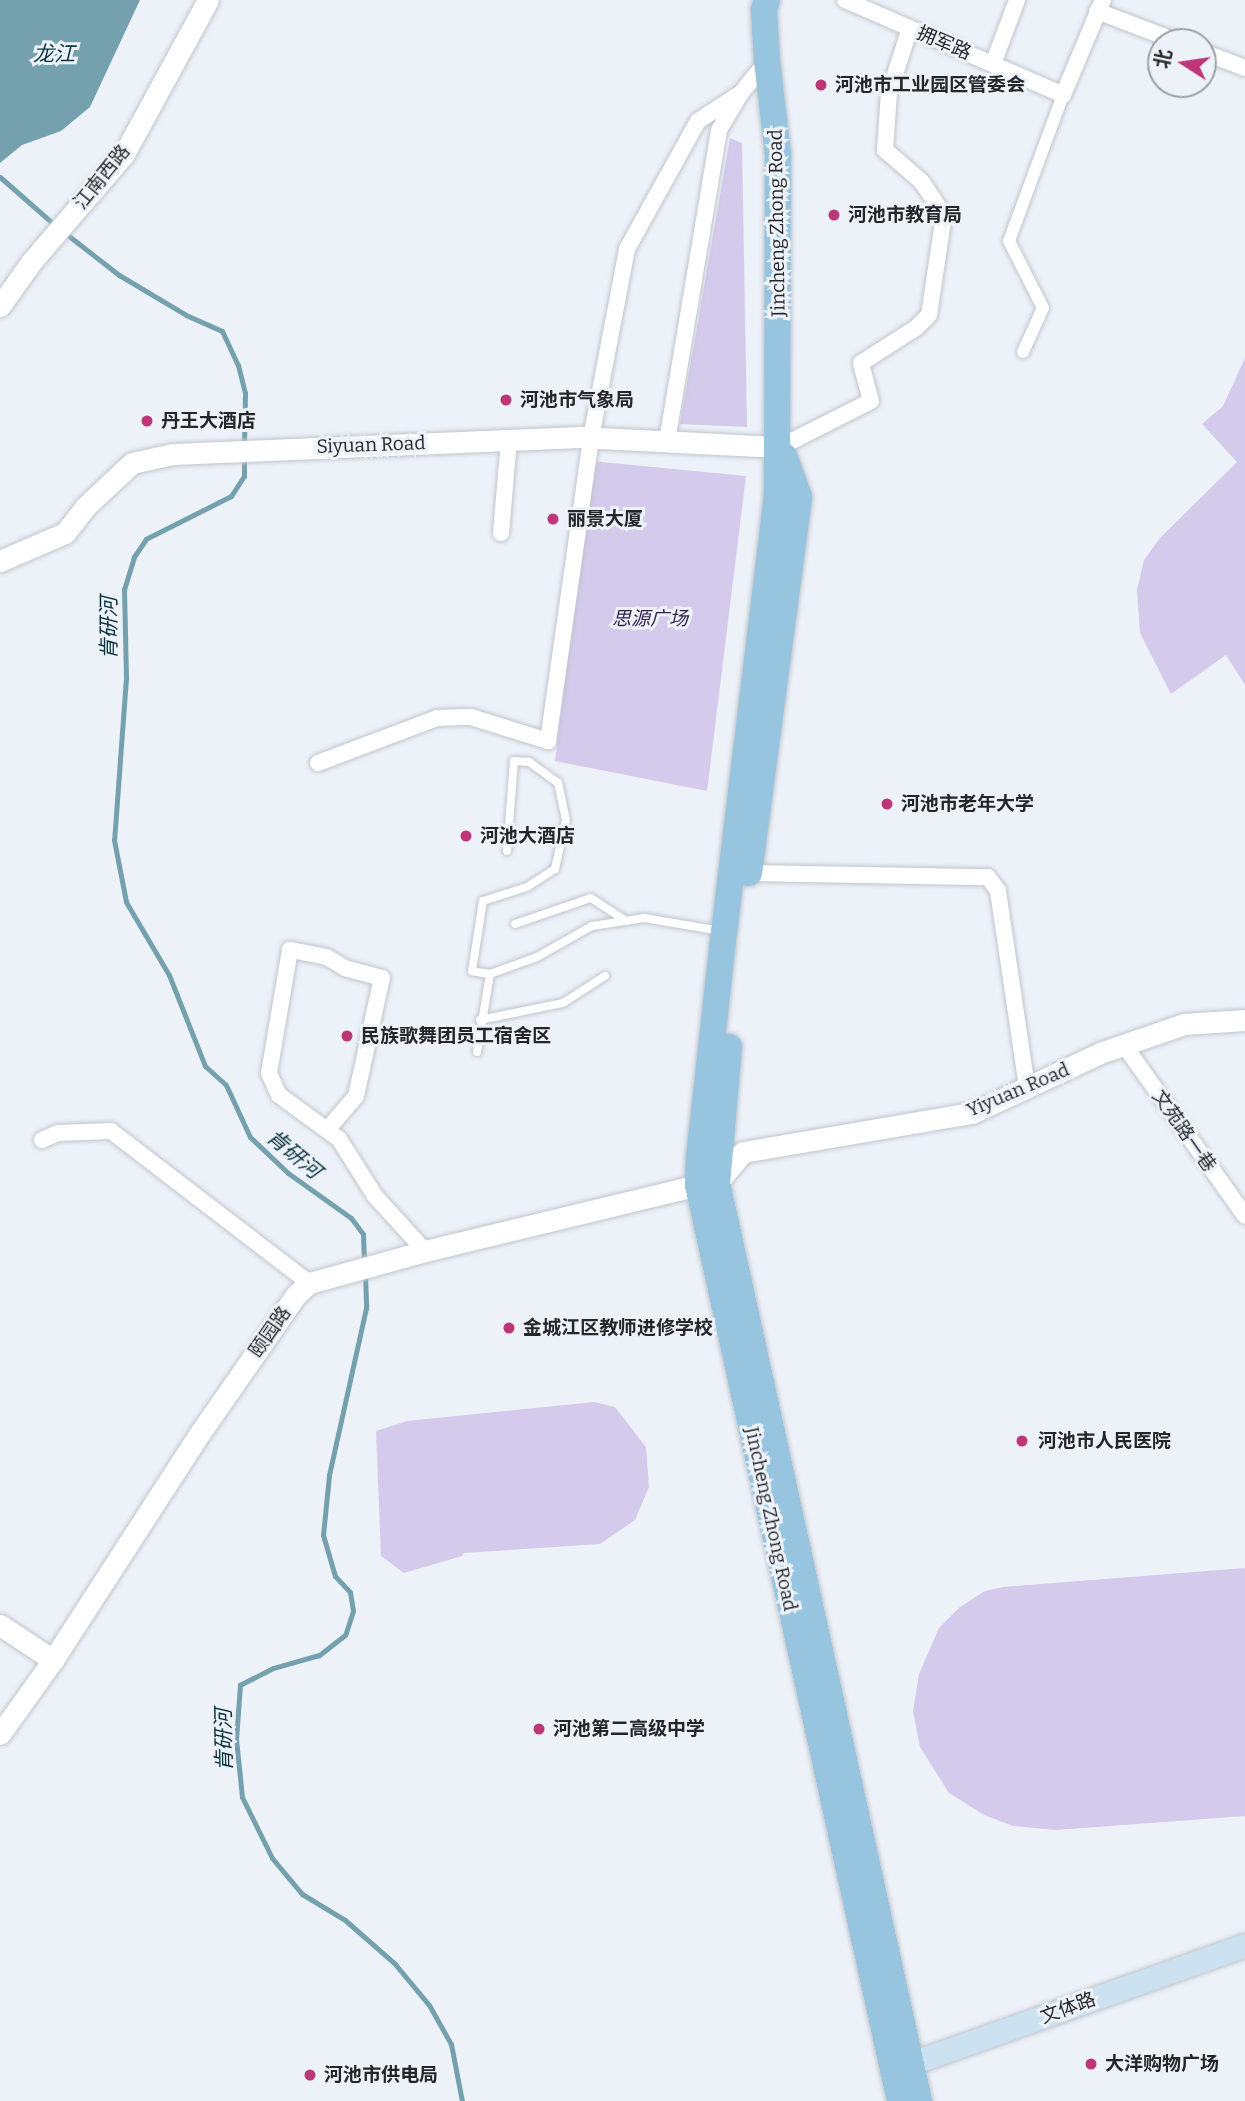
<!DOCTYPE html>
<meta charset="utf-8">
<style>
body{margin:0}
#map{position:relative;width:1245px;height:2101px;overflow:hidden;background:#edf2f9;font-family:Bitter,"Noto Sans SC",serif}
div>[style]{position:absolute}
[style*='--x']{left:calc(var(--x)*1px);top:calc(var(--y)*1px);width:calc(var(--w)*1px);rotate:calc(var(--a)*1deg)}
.green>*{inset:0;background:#d3caec}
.water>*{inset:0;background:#75a1ae}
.stream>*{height:5px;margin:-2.5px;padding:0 2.5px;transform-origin:2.5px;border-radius:2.5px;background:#75a1ae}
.roads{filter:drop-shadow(0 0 2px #c0c5cc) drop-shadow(0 0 2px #c0c5cc)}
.service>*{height:8px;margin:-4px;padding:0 4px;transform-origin:4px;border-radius:4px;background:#fff}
.pedestrian>*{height:12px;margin:-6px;padding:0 6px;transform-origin:6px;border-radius:6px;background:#fff}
.minor>*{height:16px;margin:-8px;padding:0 8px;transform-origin:8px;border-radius:8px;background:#fff}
.tertiary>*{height:21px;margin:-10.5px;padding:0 10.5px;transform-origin:10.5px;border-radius:10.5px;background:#fff}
.secondary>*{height:23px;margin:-11.5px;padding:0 11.5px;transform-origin:11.5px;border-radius:11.5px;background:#cbe1ef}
.primary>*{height:26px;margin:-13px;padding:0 13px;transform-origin:13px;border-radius:13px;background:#97c4df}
.dots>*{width:19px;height:19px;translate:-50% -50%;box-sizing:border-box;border:4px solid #edf2f9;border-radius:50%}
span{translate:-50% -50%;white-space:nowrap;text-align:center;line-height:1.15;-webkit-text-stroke:6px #edf2f9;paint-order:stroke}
.street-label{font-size:19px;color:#242629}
.poi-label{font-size:19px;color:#242629;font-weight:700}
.left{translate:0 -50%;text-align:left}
.park-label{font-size:19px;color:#322250;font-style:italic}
.water-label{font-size:21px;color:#08333e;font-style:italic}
.north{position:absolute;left:1147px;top:28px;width:70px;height:70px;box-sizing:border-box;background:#edf2f9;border:2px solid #9da0a6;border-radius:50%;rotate:282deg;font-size:19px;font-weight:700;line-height:28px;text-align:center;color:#242629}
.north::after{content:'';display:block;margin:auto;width:24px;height:32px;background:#bd3677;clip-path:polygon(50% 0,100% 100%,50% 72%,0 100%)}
</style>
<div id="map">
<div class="green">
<i style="clip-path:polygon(730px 138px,742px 143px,747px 427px,680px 424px)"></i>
<i style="clip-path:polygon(1245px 358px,1245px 685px,1226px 655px,1171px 694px,1140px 633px,1137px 590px,1144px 560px,1160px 538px,1237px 462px,1202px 424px,1223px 406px)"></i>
<i style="clip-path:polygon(591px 461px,746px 476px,707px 791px,555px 761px)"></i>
<i style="clip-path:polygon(594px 1402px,615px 1407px,646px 1447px,649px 1487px,635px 1520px,600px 1544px,464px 1553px,462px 1556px,404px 1573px,381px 1556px,376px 1431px,407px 1421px)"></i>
<i style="clip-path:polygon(1245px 1568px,1245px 1816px,1056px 1830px,1013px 1826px,984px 1815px,949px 1793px,920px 1747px,913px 1711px,919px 1674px,939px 1628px,960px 1607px,985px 1591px,1003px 1587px)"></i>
</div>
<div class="water">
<i style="clip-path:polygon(0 0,140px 0,90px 107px,61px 131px,22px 145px,0 163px)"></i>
</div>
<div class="stream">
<i style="--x:0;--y:177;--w:76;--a:41.3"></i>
<i style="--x:65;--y:233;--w:68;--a:37.9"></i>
<i style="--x:119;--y:275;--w:78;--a:30.8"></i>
<i style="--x:186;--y:315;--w:39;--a:24"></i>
<i style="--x:222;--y:331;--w:38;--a:65"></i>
<i style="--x:238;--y:365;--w:29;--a:76"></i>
<i style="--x:245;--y:393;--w:53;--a:91.1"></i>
<i style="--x:244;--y:455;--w:21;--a:90"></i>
<i style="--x:244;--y:476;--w:24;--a:123"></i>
<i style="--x:231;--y:496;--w:95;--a:153.2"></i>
<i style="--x:146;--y:539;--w:22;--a:124"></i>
<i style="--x:134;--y:557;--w:34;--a:107"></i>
<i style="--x:124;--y:589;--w:89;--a:88.7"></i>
<i style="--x:126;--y:678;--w:162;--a:94.2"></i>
<i style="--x:114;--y:840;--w:63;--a:79"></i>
<i style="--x:126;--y:902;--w:85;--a:59.5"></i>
<i style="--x:169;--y:975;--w:98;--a:68.4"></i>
<i style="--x:205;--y:1066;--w:28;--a:42"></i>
<i style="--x:226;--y:1085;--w:57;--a:65.2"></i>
<i style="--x:250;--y:1137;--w:52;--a:43.5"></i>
<i style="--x:288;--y:1173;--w:77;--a:35.5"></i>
<i style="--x:351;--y:1218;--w:20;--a:53"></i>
<i style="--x:363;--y:1234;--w:29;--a:88"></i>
<i style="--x:365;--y:1273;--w:35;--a:88"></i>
<i style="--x:366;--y:1308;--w:171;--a:102.5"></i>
<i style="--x:329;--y:1475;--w:60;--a:95.7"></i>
<i style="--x:323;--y:1535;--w:43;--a:73.7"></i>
<i style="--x:335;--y:1576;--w:22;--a:47"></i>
<i style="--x:350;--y:1592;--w:19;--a:81"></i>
<i style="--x:353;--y:1611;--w:25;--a:108"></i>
<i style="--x:345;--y:1635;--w:33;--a:142"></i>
<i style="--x:319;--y:1655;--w:48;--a:164.2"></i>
<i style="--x:273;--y:1668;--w:37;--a:153"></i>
<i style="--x:240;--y:1685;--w:54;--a:94.2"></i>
<i style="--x:236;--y:1739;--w:58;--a:84.1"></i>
<i style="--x:242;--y:1797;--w:68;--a:63.8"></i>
<i style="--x:272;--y:1858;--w:47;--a:50.2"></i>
<i style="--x:302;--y:1894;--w:50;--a:31.2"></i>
<i style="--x:345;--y:1920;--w:67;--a:41.3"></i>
<i style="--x:395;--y:1964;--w:53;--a:50.3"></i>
<i style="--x:429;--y:2005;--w:45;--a:60.6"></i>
<i style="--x:451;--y:2044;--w:58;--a:79.1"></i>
</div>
<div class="roads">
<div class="service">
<i style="--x:515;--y:924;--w:80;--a:-18.9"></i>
<i style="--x:591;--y:898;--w:42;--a:33.3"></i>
<i style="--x:490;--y:974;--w:50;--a:-19.9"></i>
<i style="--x:537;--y:957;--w:63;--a:-29.4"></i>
<i style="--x:592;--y:926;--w:53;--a:-8.7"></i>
<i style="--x:644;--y:918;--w:78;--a:9.6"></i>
<i style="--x:480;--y:1020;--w:85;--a:-11.6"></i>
<i style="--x:563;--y:1003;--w:50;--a:-32.7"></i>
<i style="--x:477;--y:1052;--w:79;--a:-80.5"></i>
<i style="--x:490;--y:974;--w:18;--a:-171"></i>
<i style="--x:472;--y:971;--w:71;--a:-81.1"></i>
<i style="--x:483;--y:901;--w:46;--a:-17.7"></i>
<i style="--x:527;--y:887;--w:33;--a:-33"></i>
<i style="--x:555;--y:869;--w:50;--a:-77.3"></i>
<i style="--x:566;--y:820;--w:38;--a:-102"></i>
<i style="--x:558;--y:783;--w:36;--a:-144"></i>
<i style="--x:529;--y:762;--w:15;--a:-176"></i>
<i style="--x:514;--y:761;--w:90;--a:94.4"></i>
</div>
<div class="pedestrian">
<i style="--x:1023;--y:352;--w:48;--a:-65.6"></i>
<i style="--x:1043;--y:308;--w:75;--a:-116.9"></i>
<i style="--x:1009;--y:241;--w:156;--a:-69.7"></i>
</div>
<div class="minor">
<i style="--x:845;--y:0;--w:238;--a:23.5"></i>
<i style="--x:1063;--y:95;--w:103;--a:-67.2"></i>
<i style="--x:1097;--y:11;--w:87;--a:20.9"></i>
<i style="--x:1203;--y:52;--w:45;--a:20.9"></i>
<i style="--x:993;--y:64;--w:68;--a:-69.4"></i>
<i style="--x:667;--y:441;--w:315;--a:-80.5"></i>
<i style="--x:719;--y:130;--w:43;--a:-59.3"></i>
<i style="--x:741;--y:93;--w:41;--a:-50.9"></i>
<i style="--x:780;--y:447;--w:102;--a:-26.8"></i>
<i style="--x:871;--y:401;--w:39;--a:-105"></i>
<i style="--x:861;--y:363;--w:65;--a:-32.5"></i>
<i style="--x:916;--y:328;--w:18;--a:-45"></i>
<i style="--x:929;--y:315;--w:101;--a:-81.5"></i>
<i style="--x:944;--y:215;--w:40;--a:-124"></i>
<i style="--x:922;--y:182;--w:49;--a:-139.1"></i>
<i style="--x:885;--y:150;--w:57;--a:-86"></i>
<i style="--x:889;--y:93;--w:68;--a:-72.1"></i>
<i style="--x:501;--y:533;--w:93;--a:-85.1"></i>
<i style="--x:318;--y:763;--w:127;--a:-20.7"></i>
<i style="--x:437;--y:718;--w:34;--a:-2"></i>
<i style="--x:471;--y:717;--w:81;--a:17.3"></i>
<i style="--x:548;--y:741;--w:306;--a:-81.9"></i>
<i style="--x:591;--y:438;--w:192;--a:-79.2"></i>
<i style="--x:627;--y:249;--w:146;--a:-61"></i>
<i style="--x:698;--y:121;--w:51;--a:-33.1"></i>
<i style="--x:749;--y:873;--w:239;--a:1"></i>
<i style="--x:988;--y:877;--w:17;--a:54"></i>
<i style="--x:998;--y:891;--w:199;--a:81.6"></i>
<i style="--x:1124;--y:1045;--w:209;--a:54.7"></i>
<i style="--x:327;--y:1130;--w:45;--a:-49.5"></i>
<i style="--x:356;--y:1096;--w:121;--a:-77.6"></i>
<i style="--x:382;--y:978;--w:38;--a:-165"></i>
<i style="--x:345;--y:968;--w:21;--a:-149"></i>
<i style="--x:327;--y:957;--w:38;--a:-169"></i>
<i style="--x:290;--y:950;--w:125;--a:99.7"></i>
<i style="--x:269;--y:1073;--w:24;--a:66"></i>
<i style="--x:279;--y:1095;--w:74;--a:36.3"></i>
<i style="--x:339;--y:1139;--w:67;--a:57.7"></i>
<i style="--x:375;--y:1196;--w:74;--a:47.7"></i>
<i style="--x:42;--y:1140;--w:17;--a:-24"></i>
<i style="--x:58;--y:1133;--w:53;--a:-2.2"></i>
<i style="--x:111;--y:1131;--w:250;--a:37.5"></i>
</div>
<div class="tertiary">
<i style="--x:0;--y:306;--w:55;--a:-54.6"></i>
<i style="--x:32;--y:261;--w:141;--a:-49.3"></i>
<i style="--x:124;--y:154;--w:175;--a:-61.4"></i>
<i style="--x:0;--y:561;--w:71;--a:-23.3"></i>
<i style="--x:65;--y:533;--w:33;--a:-52"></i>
<i style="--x:85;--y:507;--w:64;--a:-43.1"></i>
<i style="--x:132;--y:463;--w:42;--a:-12.4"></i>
<i style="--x:173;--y:454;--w:407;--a:-2.4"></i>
<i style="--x:580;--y:437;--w:200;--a:2.9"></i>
<i style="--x:0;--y:1625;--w:64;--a:33.4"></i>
<i style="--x:0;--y:1734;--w:91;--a:-54.4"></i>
<i style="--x:53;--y:1660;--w:270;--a:-57.1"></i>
<i style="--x:200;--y:1433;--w:168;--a:-55.2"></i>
<i style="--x:296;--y:1295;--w:18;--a:-43"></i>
<i style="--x:309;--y:1283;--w:120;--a:-15.4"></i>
<i style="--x:425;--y:1251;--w:281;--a:-13.6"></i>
<i style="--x:698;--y:1185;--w:19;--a:-6"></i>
<i style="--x:717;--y:1183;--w:40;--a:-50"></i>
<i style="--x:743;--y:1152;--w:232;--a:-9.7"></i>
<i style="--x:972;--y:1113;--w:141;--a:-25.1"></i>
<i style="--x:1100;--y:1053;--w:89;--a:-19"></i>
<i style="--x:1184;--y:1024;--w:61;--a:-3.8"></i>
</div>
<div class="secondary">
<i style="--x:895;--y:2069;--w:371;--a:-19.5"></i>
</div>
<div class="primary">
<i style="--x:767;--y:0;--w:10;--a:107"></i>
<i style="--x:764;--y:10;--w:51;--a:86.6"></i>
<i style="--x:767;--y:61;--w:94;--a:83.3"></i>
<i style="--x:778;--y:154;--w:341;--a:90.2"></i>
<i style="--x:777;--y:495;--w:439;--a:96.9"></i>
<i style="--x:724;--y:931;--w:226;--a:96.3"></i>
<i style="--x:699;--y:1156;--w:29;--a:92"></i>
<i style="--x:698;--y:1185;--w:938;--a:77.56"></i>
<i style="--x:749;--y:873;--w:379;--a:-82.4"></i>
<i style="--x:799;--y:497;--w:44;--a:-110.1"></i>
<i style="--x:729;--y:1047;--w:137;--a:95"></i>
<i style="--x:717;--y:1183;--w:940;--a:77.59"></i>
</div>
</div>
<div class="dots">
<i style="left:821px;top:85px;background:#bd3677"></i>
<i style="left:834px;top:215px;background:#bd3677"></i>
<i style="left:506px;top:400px;background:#bd3677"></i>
<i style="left:147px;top:421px;background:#bd3677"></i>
<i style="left:553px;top:519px;background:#bd3677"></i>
<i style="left:887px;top:804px;background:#bd3677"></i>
<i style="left:466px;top:836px;background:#bd3677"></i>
<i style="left:347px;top:1036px;background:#bd3677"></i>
<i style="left:509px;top:1328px;background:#bd3677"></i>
<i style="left:1022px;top:1441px;background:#bd3677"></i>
<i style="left:539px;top:1729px;background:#bd3677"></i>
<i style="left:1091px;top:2064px;background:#bd3677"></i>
<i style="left:310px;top:2075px;background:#bd3677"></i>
</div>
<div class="street-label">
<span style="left:944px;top:43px;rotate:23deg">拥军路</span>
<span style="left:102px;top:177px;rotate:-51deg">江南西路</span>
<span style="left:777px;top:223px;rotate:-91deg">Jincheng Zhong Road</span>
<span style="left:371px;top:445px;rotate:-2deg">Siyuan Road</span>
<span style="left:1018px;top:1090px;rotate:-23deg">Yiyuan Road</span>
<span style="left:1184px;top:1131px;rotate:55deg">文苑路一巷</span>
<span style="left:270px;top:1332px;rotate:-55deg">颐园路</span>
<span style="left:771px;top:1519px;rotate:78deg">Jincheng Zhong Road</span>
<span style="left:1068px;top:2008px;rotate:-20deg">文体路</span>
</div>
<div class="poi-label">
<span class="left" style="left:835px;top:85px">河池市工业园区管委会</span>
<span class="left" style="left:848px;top:215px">河池市教育局</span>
<span class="left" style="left:520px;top:400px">河池市气象局</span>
<span class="left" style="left:161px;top:421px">丹王大酒店</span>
<span class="left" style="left:567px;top:519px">丽景大厦</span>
<span class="left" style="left:901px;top:804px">河池市老年大学</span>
<span class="left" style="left:480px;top:836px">河池大酒店</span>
<span class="left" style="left:361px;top:1036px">民族歌舞团员工宿舍区</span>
<span class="left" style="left:523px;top:1328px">金城江区教师进修学校</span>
<span class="left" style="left:1038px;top:1441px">河池市人民医院</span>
<span class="left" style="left:553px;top:1729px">河池第二高级中学</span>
<span class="left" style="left:1105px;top:2064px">大洋购物广场</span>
<span class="left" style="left:324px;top:2075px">河池市供电局</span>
</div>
<div class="park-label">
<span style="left:650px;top:619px">思源广场</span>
</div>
<div class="water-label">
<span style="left:54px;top:54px">龙江</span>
<span style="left:109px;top:628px;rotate:-90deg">肯研河</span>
<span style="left:294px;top:1154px;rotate:40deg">肯研河</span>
<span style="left:224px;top:1740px;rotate:-91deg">肯研河</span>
</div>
<div class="north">北</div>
</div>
